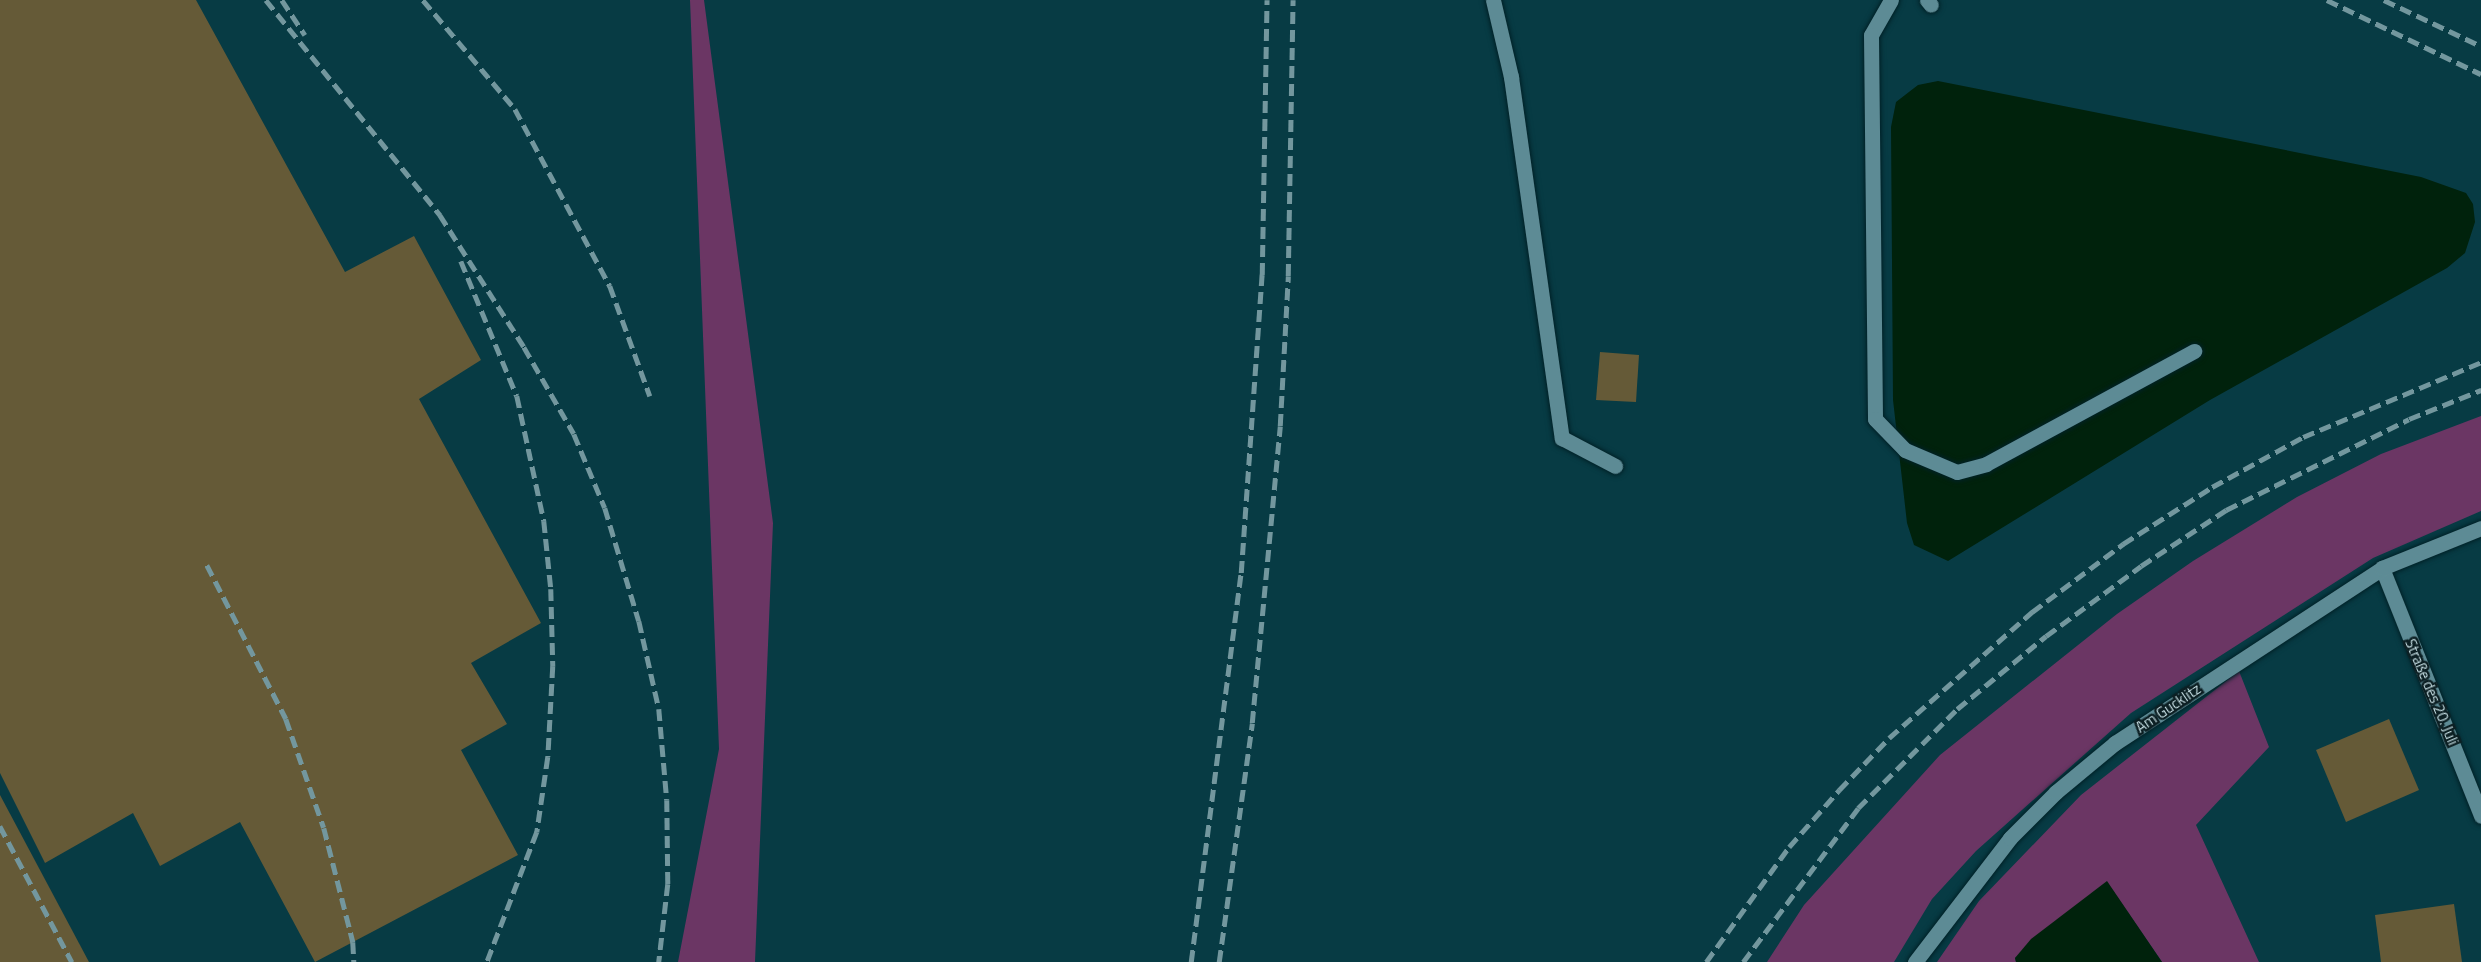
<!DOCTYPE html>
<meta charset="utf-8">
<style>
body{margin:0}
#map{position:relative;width:2481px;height:962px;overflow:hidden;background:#073b44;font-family:"Titillium Web",sans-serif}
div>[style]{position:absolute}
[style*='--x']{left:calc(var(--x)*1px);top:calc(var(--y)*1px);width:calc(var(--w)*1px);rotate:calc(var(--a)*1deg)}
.green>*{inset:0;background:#6b3664}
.water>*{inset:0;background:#00220c}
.building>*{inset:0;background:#655a37}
.roads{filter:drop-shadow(0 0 2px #002127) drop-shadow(0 0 2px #002127)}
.service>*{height:15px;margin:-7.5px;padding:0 7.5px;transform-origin:7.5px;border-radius:7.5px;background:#5d8b95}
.minor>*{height:15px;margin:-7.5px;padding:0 7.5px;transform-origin:7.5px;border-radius:7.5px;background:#5d8b95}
.rail>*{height:4.5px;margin-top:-2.25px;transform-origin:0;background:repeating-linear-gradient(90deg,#73979e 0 12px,transparent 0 18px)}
span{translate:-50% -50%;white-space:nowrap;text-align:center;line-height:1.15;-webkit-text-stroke:5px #0c1f23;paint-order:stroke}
.street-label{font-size:15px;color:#c6dee3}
</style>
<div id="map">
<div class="green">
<i style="clip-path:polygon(690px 0,704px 0,773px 523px,755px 962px,678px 962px,719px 749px)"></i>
<i style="clip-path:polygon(2481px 416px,2481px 511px,2373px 558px,2131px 713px,1976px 851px,1932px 899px,1894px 962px,1767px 962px,1804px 905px,1940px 755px,2117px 614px,2193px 561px,2297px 497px,2381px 454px)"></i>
<i style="clip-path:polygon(2239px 671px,2269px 747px,2196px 825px,2259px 962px,2162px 962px,2107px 882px,2015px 958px,2016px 962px,1937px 962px,1979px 901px,2081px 795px)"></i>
</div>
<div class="water">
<i style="clip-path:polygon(1938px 81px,2421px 177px,2466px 193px,2473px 204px,2475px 222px,2465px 253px,2447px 268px,2210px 400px,1948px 561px,1914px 545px,1907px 523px,1893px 400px,1891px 127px,1896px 102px,1918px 85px)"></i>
<i style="clip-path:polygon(2107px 881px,2162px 962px,2016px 962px,2015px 958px,2031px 939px)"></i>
</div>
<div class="building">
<i style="clip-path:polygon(0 0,196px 0,345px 272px,414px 236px,481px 360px,419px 399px,541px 623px,471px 663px,507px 724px,461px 750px,518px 855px,315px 962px,240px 822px,160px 866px,133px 813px,45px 863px,0 773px)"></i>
<i style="clip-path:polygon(1600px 352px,1639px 355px,1636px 402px,1596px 400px)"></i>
<i style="clip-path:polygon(2389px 719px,2419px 790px,2346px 822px,2316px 750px)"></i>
<i style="clip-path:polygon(0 795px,89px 962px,0 962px)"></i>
<i style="clip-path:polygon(2454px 904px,2462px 962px,2381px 962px,2375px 915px)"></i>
</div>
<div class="roads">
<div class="service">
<i style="--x:1493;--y:0;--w:79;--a:76.8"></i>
<i style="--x:1511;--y:77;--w:365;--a:82"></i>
<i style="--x:1562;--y:438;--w:60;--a:27.8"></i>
<i style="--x:1891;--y:0;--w:40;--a:119.7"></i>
<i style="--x:1871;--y:35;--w:384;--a:89.4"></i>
<i style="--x:1875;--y:419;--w:43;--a:45.9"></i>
<i style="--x:1905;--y:450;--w:56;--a:22.9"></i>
<i style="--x:1957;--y:472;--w:30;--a:-15"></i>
<i style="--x:1986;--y:464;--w:237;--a:-28.5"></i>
<i style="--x:1927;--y:0;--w:6;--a:51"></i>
</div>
<div class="minor">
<i style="--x:2382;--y:568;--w:267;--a:68.2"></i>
<i style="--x:1915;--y:962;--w:156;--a:-52.5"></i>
<i style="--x:2010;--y:838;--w:65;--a:-45"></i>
<i style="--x:2056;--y:792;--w:77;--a:-39.7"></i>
<i style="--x:2115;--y:743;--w:319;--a:-33.2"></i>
<i style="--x:2382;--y:568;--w:107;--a:-22"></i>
</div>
</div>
<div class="rail">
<i style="--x:266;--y:0;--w:277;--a:51"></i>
<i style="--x:440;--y:215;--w:156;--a:57.5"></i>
<i style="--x:524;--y:347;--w:100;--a:60.1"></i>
<i style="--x:574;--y:434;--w:80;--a:67.3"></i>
<i style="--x:605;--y:508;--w:118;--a:73.3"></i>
<i style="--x:639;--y:621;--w:90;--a:77.2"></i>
<i style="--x:659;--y:709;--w:91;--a:85"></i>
<i style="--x:667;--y:800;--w:84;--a:89.3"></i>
<i style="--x:668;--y:884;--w:79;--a:96.6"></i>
<i style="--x:282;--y:0;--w:42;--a:56.7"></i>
<i style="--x:423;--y:0;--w:143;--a:49.8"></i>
<i style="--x:515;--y:109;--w:201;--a:61.8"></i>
<i style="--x:610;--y:286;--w:117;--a:70"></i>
<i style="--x:2327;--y:0;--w:171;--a:25.7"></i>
<i style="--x:2384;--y:0;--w:107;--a:25.4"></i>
<i style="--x:461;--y:261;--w:146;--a:67.5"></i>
<i style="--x:517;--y:396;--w:128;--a:77.8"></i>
<i style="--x:544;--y:521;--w:68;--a:84.1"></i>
<i style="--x:551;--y:589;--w:77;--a:88.5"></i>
<i style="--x:553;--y:666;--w:91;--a:93.1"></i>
<i style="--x:548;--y:757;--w:76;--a:98.3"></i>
<i style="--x:537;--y:832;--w:139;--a:111"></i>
<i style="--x:207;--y:565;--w:173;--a:62.8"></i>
<i style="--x:286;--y:719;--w:115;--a:70.8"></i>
<i style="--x:324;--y:828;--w:118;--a:75.7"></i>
<i style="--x:353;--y:942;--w:20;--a:87"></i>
<i style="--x:0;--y:826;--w:154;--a:62.1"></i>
<i style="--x:1191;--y:962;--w:392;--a:-82.7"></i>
<i style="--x:1241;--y:573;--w:299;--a:-86"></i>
<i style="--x:1262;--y:275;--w:275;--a:-89"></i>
<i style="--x:1219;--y:962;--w:241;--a:-82.1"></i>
<i style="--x:1252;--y:723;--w:298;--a:-84.6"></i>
<i style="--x:1280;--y:426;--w:150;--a:-86.9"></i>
<i style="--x:1288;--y:276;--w:276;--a:-89"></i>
<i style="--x:1706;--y:962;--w:142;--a:-54.2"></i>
<i style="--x:1789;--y:847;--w:76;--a:-48.7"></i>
<i style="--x:1839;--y:790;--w:72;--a:-46.1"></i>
<i style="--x:1889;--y:738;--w:191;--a:-41.4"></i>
<i style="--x:2032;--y:612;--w:114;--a:-36.8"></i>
<i style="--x:2123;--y:544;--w:106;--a:-32.6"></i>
<i style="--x:2212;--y:487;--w:104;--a:-28.8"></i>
<i style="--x:2303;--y:437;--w:193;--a:-22.8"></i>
<i style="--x:1743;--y:962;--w:192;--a:-53.2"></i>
<i style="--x:1858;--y:808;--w:140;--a:-45"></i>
<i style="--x:1957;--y:709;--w:115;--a:-39.4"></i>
<i style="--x:2046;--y:636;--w:118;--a:-36.4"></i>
<i style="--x:2141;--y:566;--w:102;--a:-33.4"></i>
<i style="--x:2226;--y:510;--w:204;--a:-26.4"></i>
<i style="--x:2409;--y:419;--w:78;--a:-21.9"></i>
</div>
<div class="street-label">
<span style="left:2432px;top:692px;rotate:67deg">Straße des 20. Juli</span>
<span style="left:2168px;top:708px;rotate:-34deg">Am Gucklitz</span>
</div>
</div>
